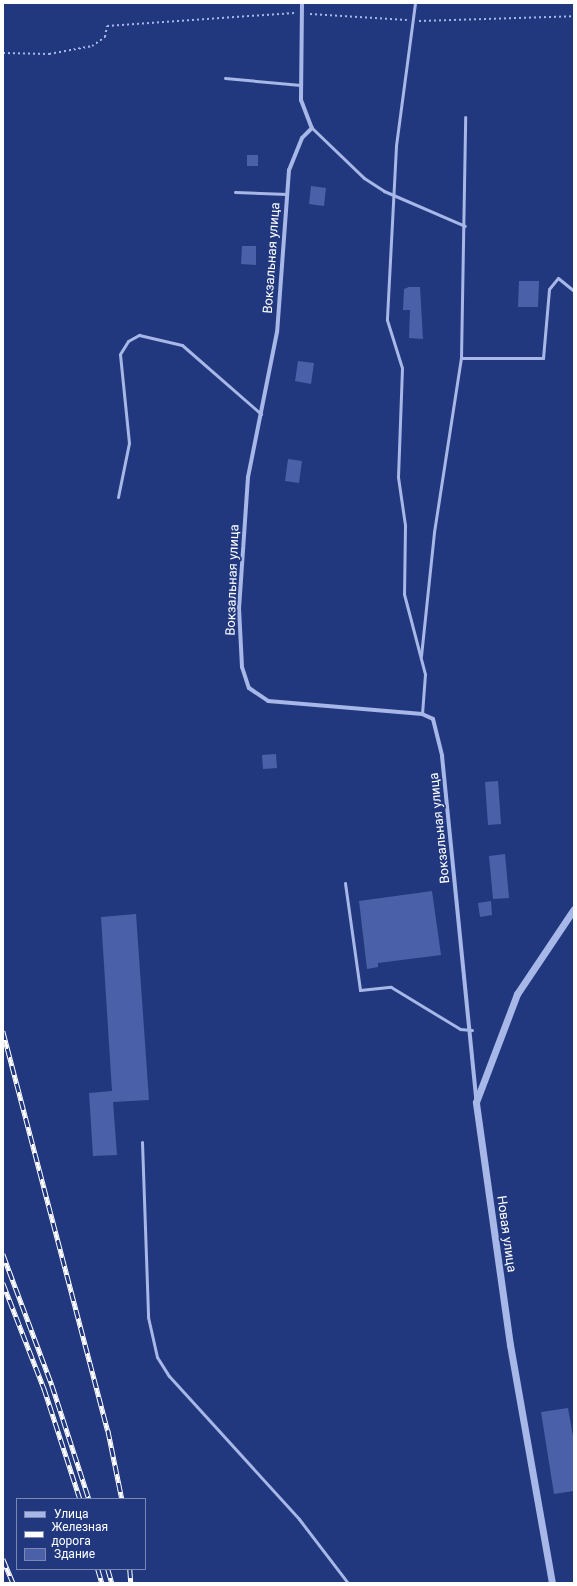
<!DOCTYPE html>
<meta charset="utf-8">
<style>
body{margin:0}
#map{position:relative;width:577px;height:1586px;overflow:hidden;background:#21387f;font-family:Roboto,sans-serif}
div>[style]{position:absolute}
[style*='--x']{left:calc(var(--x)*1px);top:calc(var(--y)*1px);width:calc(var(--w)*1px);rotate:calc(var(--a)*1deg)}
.building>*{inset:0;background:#4a61a9}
.path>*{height:2px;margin-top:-1px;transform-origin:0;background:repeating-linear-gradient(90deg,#a7b7e7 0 2px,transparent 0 5px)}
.service>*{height:3px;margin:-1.5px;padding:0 1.5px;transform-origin:1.5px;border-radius:1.5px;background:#a7b7e7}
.minor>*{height:4px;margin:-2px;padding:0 2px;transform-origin:2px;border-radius:2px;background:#a7b7e7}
.tertiary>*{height:7px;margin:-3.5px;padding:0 3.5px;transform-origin:3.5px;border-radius:3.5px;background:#a7b7e7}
.rail>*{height:4.5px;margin-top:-2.25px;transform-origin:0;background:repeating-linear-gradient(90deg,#21387f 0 9px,#fff 0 18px);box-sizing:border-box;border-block:1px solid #fff}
span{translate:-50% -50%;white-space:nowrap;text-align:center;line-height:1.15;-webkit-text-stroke:3.5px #21387f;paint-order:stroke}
.street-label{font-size:13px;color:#fff}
.frame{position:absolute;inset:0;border:4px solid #fff;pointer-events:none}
.legend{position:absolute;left:16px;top:1498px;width:130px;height:72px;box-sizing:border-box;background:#21387f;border:1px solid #7a88b2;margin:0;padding:5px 7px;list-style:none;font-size:12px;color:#fff}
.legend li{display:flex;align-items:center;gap:8px;height:20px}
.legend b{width:20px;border:1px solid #7a88b2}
</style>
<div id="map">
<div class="building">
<i style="clip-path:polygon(247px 155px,258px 155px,258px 166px,247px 166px)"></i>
<i style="clip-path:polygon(311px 186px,326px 188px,324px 206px,309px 204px)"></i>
<i style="clip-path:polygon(242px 246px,256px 246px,256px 265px,241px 264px)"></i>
<i style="clip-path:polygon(519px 281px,539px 281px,538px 307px,518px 307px)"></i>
<i style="clip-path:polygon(409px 287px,420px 287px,423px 339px,409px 338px,410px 310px,403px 310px,404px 289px)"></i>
<i style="clip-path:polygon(298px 361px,314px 363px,311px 384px,295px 381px)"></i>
<i style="clip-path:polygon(288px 459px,302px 461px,299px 483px,285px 481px)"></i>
<i style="clip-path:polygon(276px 754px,277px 768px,263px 769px,262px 755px)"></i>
<i style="clip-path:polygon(498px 781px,501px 824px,488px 825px,485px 782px)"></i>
<i style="clip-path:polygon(505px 854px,509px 898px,493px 899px,489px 856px)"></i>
<i style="clip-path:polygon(432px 891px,441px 955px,378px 963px,378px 967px,367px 969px,359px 901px)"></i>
<i style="clip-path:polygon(491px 901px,492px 915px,480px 917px,478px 903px)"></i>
<i style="clip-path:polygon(136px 914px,149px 1100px,113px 1102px,117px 1155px,93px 1156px,89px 1093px,112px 1091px,101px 917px)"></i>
<i style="clip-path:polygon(568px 1408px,574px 1442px,574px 1491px,554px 1494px,541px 1412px)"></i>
</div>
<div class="path">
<i style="--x:310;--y:14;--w:97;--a:3.5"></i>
<i style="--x:419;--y:21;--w:155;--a:-1.8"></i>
<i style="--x:3;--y:53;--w:46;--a:1.2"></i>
<i style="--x:49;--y:54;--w:44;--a:-10.5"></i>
<i style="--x:92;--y:46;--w:16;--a:-35"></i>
<i style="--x:105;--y:37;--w:11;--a:-80"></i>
<i style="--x:107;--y:26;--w:188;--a:-4"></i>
</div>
<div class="service">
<i style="--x:415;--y:3;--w:144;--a:97.6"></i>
<i style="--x:396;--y:146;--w:174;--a:93"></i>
<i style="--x:387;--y:320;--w:50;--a:72.6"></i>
<i style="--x:402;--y:368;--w:109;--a:92.1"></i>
<i style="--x:398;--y:477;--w:49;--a:81.7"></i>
<i style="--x:405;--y:525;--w:69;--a:90.8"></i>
<i style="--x:404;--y:594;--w:83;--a:75.3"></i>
<i style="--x:425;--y:674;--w:40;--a:94.3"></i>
<i style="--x:225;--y:78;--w:76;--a:5.3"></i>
<i style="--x:312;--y:128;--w:72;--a:43.9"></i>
<i style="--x:364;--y:178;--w:24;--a:33"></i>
<i style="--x:384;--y:191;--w:88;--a:23.4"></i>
<i style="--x:235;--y:192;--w:52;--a:2.2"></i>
<i style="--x:461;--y:358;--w:82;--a:0"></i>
<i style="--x:543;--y:358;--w:69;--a:-85"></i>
<i style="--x:549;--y:289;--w:14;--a:-51"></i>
<i style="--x:558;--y:278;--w:21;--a:39"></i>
<i style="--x:118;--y:497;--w:55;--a:-78.5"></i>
<i style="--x:129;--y:443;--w:89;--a:-95.8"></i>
<i style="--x:120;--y:354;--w:15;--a:-58"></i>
<i style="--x:128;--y:341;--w:13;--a:-29"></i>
<i style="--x:139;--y:335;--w:44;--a:13.1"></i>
<i style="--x:182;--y:345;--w:105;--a:41.1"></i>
<i style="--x:421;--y:656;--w:125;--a:-84"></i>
<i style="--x:434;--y:532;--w:176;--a:-81.2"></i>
<i style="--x:461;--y:358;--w:241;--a:-89"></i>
<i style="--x:345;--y:883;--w:108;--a:82"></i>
<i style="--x:360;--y:990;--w:31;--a:-6"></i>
<i style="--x:391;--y:987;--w:81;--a:31.3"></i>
<i style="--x:460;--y:1029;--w:12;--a:5"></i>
<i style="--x:142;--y:1142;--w:175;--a:88"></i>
<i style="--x:148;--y:1317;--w:41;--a:77.3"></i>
<i style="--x:157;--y:1357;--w:22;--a:58"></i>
<i style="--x:169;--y:1376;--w:193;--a:47.7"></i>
<i style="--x:299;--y:1519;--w:81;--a:52.6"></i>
</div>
<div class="minor">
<i style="--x:302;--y:3;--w:97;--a:90.6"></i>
<i style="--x:301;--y:100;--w:30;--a:69"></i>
<i style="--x:312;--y:128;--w:14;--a:135"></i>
<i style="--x:302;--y:138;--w:35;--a:112"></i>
<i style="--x:289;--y:170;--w:162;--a:94.2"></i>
<i style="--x:277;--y:332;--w:148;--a:101.3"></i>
<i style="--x:248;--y:477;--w:131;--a:93.9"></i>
<i style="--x:239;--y:608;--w:59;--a:87.1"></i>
<i style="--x:242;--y:667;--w:22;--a:72"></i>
<i style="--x:249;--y:688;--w:23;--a:34"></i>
<i style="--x:268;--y:701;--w:155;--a:4.8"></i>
<i style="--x:422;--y:714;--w:12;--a:24"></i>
<i style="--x:433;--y:719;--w:38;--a:76"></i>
<i style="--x:442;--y:756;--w:344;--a:84.3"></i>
</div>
<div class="tertiary">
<i style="--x:552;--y:1583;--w:242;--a:-100"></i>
<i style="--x:510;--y:1345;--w:245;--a:-98"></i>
<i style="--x:476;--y:1102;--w:116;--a:-69.2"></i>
<i style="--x:517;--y:994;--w:102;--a:-56.2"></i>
</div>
<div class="rail">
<i style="--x:3;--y:1031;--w:413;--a:75.3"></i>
<i style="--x:108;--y:1430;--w:70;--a:78.5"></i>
<i style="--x:3;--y:1254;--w:140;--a:69.5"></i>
<i style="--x:52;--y:1385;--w:120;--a:72"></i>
<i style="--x:3;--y:1283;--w:113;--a:68.7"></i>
<i style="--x:44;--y:1388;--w:117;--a:72"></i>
<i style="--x:3;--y:1559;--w:26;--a:67"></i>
<i style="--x:98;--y:1569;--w:15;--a:74"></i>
<i style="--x:108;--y:1569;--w:15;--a:74"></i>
<i style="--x:130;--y:1569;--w:14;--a:86"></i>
</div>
<div class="street-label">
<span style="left:272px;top:258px;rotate:-86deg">Вокзальная улица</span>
<span style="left:233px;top:580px;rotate:-88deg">Вокзальная улица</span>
<span style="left:440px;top:828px;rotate:-96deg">Вокзальная улица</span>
<span style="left:506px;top:1234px;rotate:82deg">Новая улица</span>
</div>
<div class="frame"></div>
<ul class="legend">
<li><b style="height:5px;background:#a7b7e7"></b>Улица</li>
<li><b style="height:5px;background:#fff"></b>Железная дорога</li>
<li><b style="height:11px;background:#4a61a9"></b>Здание</li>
</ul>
</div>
